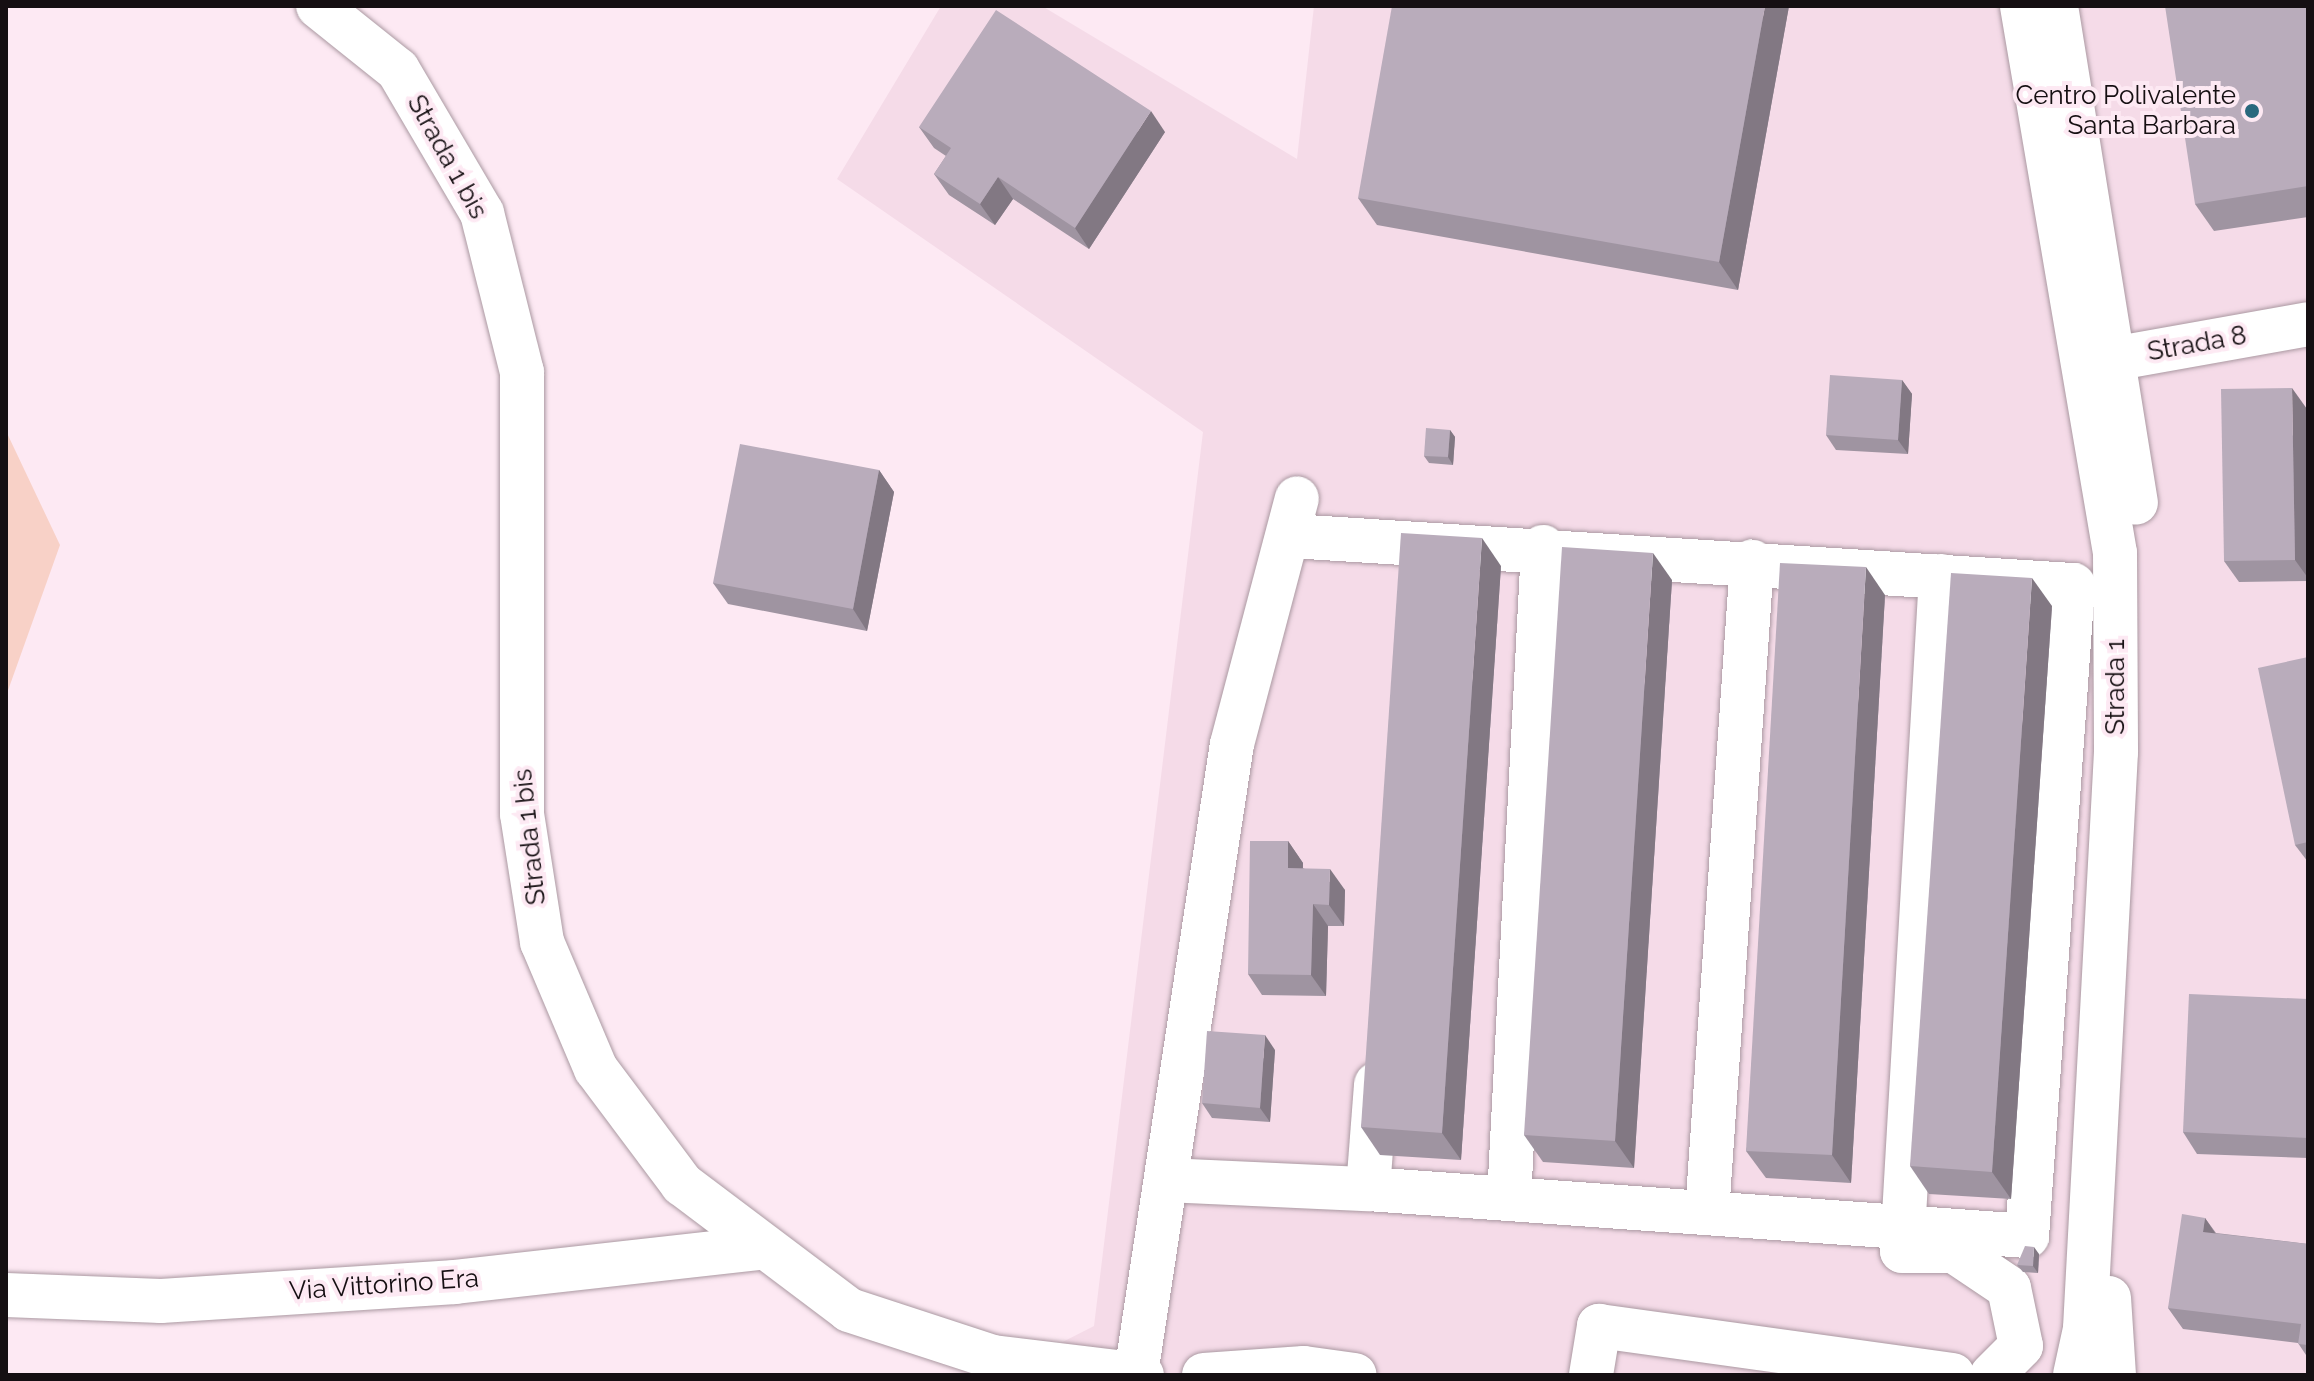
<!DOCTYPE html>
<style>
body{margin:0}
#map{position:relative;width:2314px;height:1381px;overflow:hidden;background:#fde9f3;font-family:Raleway,sans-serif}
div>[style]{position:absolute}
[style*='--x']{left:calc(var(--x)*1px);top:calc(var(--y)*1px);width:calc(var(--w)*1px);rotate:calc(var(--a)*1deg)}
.built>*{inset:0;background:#f5dbe8}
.green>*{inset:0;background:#f8d1c7}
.roads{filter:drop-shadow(0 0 2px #ab99a2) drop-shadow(0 0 2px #ab99a2)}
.minor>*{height:44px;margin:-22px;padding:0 22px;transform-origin:22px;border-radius:22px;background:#fff}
.wall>*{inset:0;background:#9f94a1}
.shaded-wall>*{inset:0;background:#827883}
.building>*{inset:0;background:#b9acbb}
.dots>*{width:22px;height:22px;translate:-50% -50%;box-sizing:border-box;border:4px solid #fde9f3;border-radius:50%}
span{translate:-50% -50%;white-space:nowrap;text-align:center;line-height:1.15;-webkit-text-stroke:8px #fde9f3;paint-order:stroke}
.poi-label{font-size:26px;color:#150f12}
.right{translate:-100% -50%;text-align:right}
.street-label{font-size:26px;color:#150f12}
.frame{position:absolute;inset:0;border:8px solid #150f12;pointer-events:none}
</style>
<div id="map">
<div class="built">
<i style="clip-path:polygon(941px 6px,1042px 6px,1297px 159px,1314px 6px,2308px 6px,2308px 1375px,998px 1375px,1094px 1326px,1203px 432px,837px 179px)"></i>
</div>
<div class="green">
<i style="clip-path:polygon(6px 431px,60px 545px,6px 696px)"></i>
</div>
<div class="roads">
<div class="minor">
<i style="--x:318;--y:6;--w:102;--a:38.7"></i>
<i style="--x:398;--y:70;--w:166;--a:59.6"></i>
<i style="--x:482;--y:213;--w:164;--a:75.9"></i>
<i style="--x:522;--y:372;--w:442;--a:90"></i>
<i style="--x:522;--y:814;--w:130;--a:81.1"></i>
<i style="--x:542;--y:942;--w:138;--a:67"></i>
<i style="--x:596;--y:1069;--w:144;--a:53.2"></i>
<i style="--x:682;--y:1184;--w:209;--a:37"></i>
<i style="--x:849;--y:1310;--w:151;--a:18.1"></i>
<i style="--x:993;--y:1357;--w:150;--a:6.9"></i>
<i style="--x:2022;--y:6;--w:555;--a:80.35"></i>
<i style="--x:2115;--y:553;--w:199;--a:89.7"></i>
<i style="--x:2116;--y:752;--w:578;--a:93.08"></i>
<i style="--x:2085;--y:1329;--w:47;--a:102.3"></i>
<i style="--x:2056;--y:6;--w:503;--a:80.86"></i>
<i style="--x:2090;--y:363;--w:221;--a:-10.1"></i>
<i style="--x:1291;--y:536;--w:784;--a:3.59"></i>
<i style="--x:2073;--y:585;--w:653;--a:94.04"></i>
<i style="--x:2027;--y:1236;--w:661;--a:-175.92"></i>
<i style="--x:1368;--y:1189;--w:105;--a:-85.6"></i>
<i style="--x:1941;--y:576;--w:676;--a:93.31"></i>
<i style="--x:1902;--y:1251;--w:52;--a:0"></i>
<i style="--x:1954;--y:1251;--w:66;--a:33.9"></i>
<i style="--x:2009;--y:1288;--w:59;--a:78.3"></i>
<i style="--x:2021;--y:1346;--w:41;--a:135"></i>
<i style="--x:1166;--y:1180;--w:202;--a:2.6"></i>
<i style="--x:1509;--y:1199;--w:653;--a:-87.01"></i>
<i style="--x:1707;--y:1213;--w:653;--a:-86.05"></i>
<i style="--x:6;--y:1295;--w:155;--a:2.2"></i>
<i style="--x:161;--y:1301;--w:295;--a:-3.7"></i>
<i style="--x:455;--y:1282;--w:307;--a:-6.4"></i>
<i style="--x:2109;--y:1298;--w:77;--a:86.3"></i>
<i style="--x:1136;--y:1374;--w:637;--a:-81.34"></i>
<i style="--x:1232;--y:744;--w:254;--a:-75.2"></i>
<i style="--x:1204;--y:1375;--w:100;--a:-4"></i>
<i style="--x:1304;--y:1368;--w:51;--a:7.8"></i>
<i style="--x:1591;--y:1375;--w:50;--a:-80.7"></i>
<i style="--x:1599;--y:1326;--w:357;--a:7.9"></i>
</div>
</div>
<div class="wall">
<i style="clip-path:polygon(1789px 6px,1738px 290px,1377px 225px,1358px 198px)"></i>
<i style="clip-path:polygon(2308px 6px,2308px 217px,2214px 231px,2195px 204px)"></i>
<i style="clip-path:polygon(919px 127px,1165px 132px,1089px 249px,1013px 199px,995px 225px,949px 195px,934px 174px,946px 156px,934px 148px)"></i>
<i style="clip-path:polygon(1902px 380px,1912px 394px,1908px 454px,1836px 450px,1826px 435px)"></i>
<i style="clip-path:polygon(2307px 409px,2308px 581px,2239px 582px,2224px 561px)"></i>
<i style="clip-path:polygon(1450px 430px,1455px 437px,1453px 465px,1429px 463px,1424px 456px)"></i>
<i style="clip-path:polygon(879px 470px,894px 492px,867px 631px,728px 604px,713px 583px)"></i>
<i style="clip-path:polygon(1501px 566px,1461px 1160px,1380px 1155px,1361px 1127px)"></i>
<i style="clip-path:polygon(1672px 580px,1634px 1168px,1543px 1162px,1524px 1135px)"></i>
<i style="clip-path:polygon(1885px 595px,1851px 1183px,1766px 1178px,1746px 1151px)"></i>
<i style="clip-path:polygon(2052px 606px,2011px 1199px,1929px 1194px,1910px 1166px)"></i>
<i style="clip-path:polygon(2308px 657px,2308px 862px,2295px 845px)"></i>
<i style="clip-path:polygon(1288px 841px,1303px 863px,1303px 868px,1345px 890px,1344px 926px,1328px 926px,1326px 996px,1262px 995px,1248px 974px)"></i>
<i style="clip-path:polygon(2308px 999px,2308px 1158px,2197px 1154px,2183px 1132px)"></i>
<i style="clip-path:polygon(1275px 1050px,1270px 1122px,1212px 1118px,1202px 1103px)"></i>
<i style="clip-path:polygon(2205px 1218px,2216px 1233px,2308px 1244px,2308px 1358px,2298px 1343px,2183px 1329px,2168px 1308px)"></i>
<i style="clip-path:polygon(2039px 1254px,2038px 1273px,2023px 1272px,2017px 1265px)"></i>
</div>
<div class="shaded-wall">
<i style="clip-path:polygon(1765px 6px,1789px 6px,1738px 290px,1719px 262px)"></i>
<i style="clip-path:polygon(1151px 111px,1165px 132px,1089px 249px,1075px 228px)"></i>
<i style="clip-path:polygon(998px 177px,1013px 199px,995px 225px,980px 204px)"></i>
<i style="clip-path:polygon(1902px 380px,1912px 394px,1908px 454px,1898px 440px)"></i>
<i style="clip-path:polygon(2292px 388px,2307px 409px,2308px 578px,2295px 560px)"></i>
<i style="clip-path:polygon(1450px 430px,1455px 437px,1453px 465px,1448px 457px)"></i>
<i style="clip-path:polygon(879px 470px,894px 492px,867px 631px,853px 609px)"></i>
<i style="clip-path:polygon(1482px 538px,1501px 566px,1461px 1160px,1442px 1133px)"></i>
<i style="clip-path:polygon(1653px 553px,1672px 580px,1634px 1168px,1615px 1141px)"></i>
<i style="clip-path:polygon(1866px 567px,1885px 595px,1851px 1183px,1832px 1155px)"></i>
<i style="clip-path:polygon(2032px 578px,2052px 606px,2011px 1199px,1992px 1172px)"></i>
<i style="clip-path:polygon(1288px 841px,1303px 863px,1302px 889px,1288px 868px)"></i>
<i style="clip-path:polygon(1330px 869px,1345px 890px,1344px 926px,1329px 905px)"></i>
<i style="clip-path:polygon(1313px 904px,1328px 926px,1326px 996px,1311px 975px)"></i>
<i style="clip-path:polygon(1265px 1035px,1275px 1050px,1270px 1122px,1260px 1108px)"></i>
<i style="clip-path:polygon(2205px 1218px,2219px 1239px,2203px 1232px)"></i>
<i style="clip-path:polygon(2034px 1247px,2039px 1254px,2038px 1273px,2033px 1266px)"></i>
</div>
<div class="building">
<i style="clip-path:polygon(1392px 6px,1765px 6px,1719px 262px,1358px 198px)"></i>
<i style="clip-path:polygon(2165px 6px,2308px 6px,2308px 186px,2195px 204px)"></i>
<i style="clip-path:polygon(996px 10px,1151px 111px,1075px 228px,998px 177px,980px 204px,934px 174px,951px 148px,919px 127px)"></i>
<i style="clip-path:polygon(1830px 375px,1902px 380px,1898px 440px,1826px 435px)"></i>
<i style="clip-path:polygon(2292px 388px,2295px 560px,2224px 561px,2221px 389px)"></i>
<i style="clip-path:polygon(1426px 428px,1450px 430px,1448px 457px,1424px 456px)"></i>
<i style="clip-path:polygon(740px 444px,879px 470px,853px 609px,713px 583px)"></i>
<i style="clip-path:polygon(1401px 533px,1482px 538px,1442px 1133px,1361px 1127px)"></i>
<i style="clip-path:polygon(1562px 547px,1653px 553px,1615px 1141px,1524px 1135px)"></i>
<i style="clip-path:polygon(1780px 563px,1866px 567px,1832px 1155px,1746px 1151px)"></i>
<i style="clip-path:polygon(1951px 573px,2032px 578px,1992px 1172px,1910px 1166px)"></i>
<i style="clip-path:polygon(2308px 657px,2308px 842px,2295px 845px,2258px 668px)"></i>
<i style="clip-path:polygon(1250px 841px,1288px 841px,1288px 868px,1330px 869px,1329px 905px,1313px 904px,1311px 975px,1248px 974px)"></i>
<i style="clip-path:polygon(2189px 994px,2308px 999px,2308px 1138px,2183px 1132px)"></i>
<i style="clip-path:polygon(1207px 1031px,1265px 1035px,1260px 1108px,1202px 1103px)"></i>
<i style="clip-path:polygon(2182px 1214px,2205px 1218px,2203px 1232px,2308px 1244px,2308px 1345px,2298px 1344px,2301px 1324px,2168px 1308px)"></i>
<i style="clip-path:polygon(2025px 1246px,2034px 1247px,2033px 1266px,2017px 1265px)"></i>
</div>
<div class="dots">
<i style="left:2252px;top:111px;background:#29687d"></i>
</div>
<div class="poi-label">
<span class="right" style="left:2236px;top:111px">Centro Polivalente<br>Santa Barbara</span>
</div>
<div class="street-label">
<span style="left:447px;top:157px;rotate:61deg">Strada 1 bis</span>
<span style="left:2197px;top:344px;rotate:-10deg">Strada 8</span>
<span style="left:2116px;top:687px;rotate:-90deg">Strada 1</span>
<span style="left:530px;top:837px;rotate:-96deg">Strada 1 bis</span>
<span style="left:384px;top:1285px;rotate:-4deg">Via Vittorino Era</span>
</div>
<div class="frame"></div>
</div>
